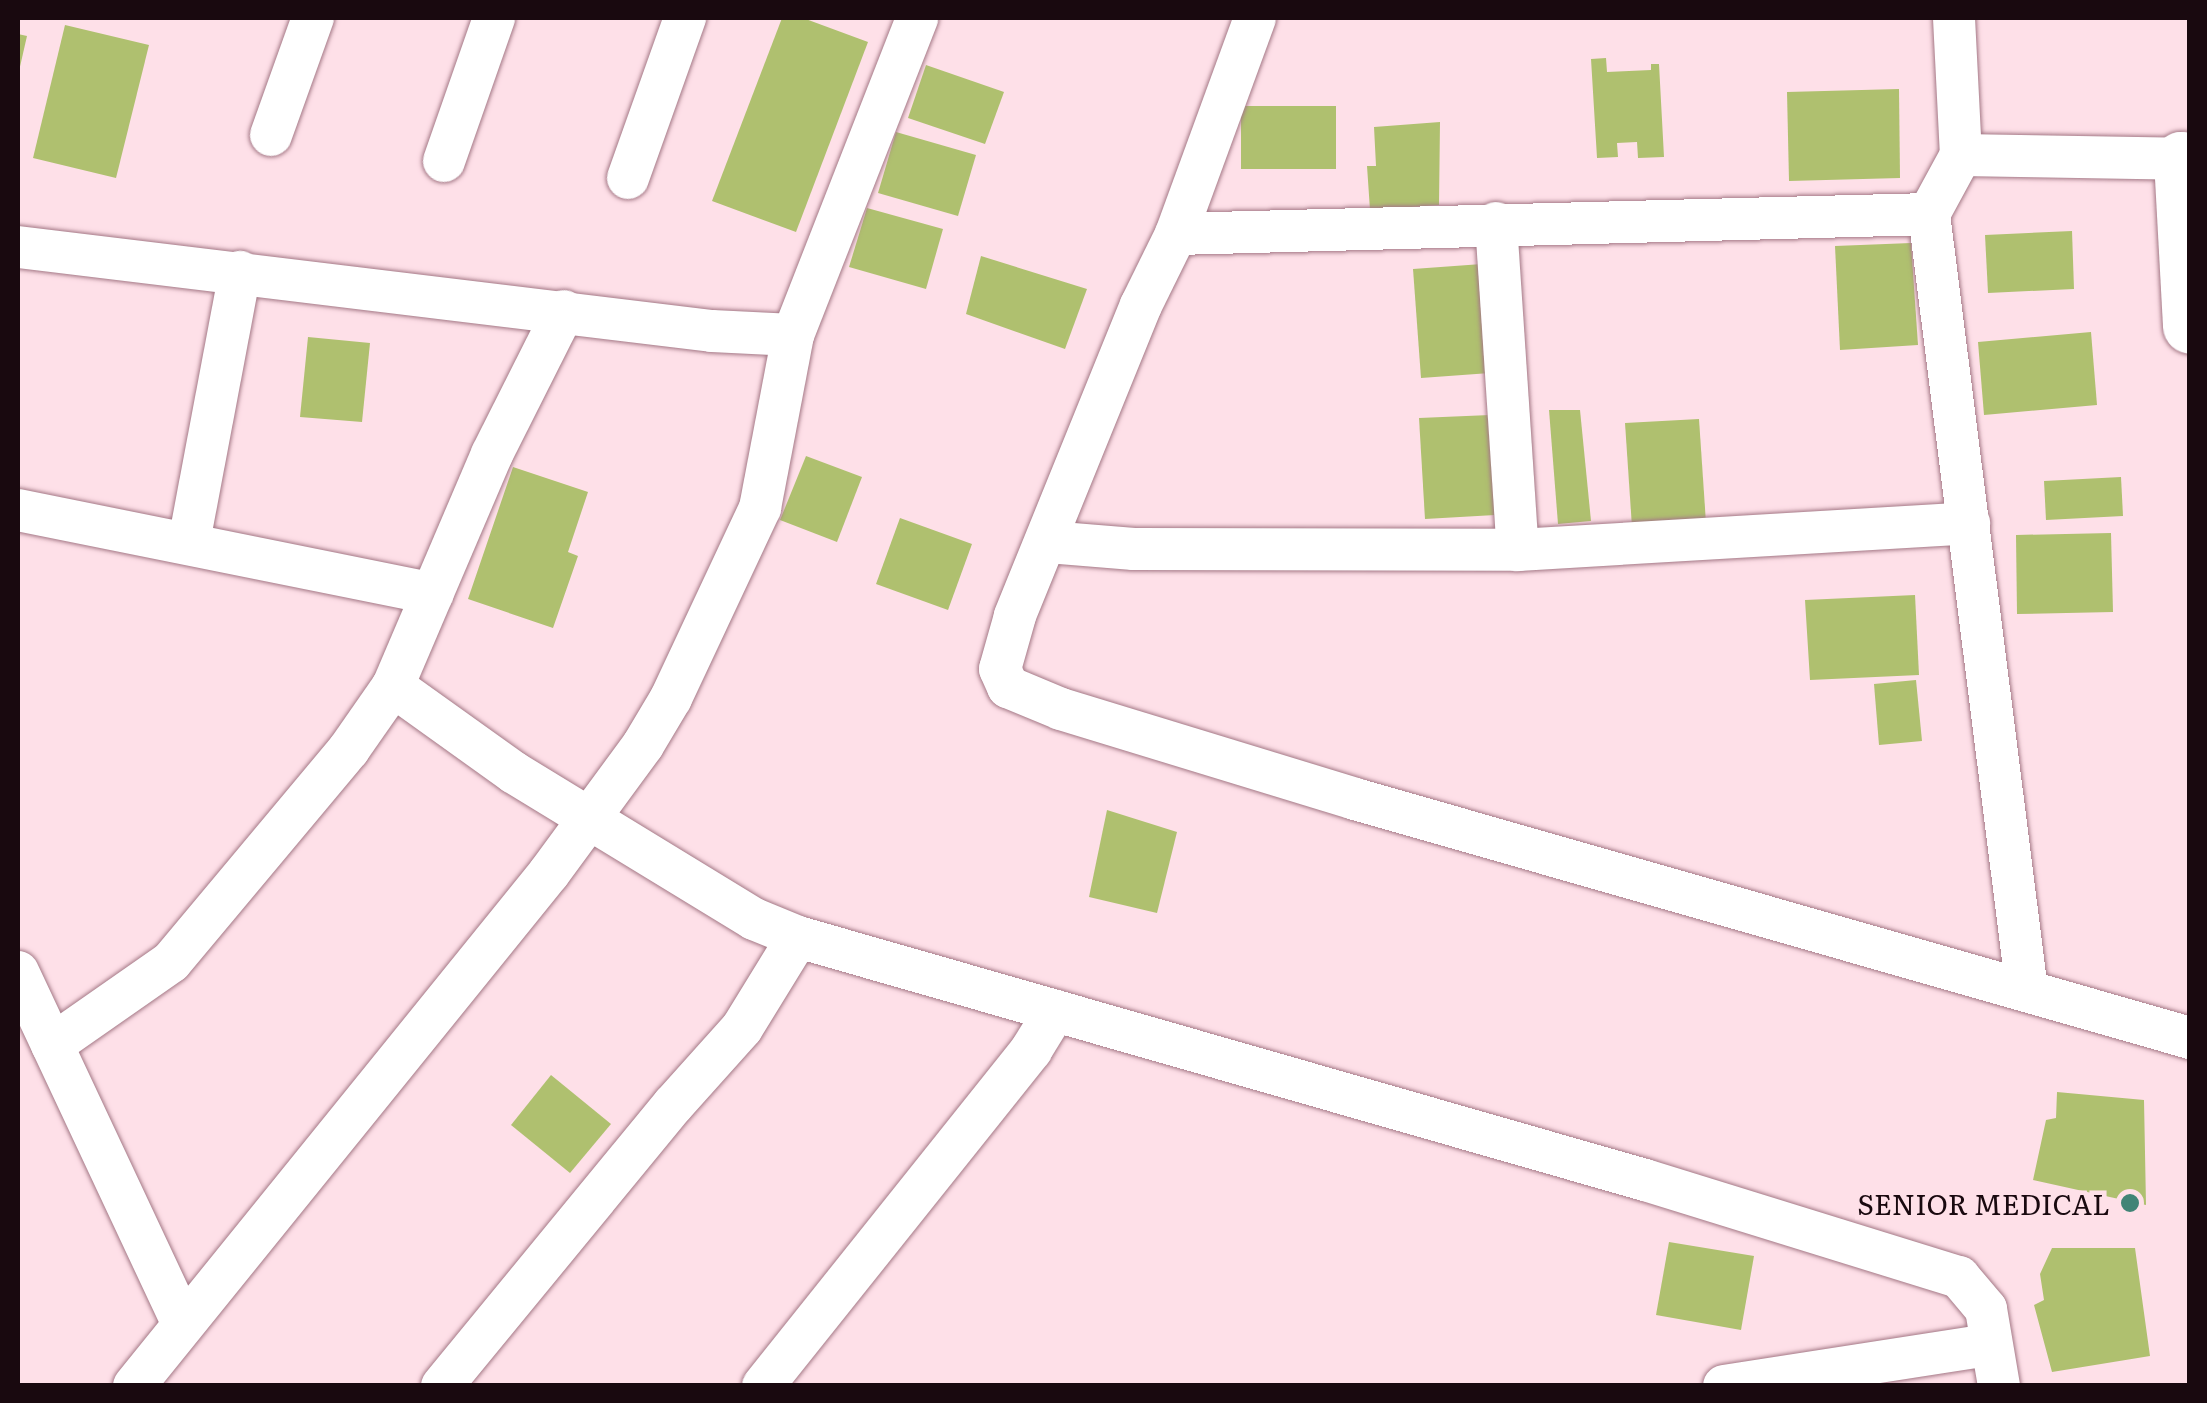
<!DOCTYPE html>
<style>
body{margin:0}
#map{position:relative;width:2207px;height:1403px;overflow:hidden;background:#fee0e8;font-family:Literata,serif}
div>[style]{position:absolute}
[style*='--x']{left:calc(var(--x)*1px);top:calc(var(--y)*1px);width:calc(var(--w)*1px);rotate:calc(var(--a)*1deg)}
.building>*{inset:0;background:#afc06f}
.roads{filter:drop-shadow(0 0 2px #a47886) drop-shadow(0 0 2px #a47886)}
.street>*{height:42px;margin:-21px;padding:0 21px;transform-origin:21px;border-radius:21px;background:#fff}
.secondary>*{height:55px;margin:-27.5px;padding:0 27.5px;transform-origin:27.5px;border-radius:27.5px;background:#fff}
.dots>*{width:28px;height:28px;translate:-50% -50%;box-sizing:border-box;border:5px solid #fee0e8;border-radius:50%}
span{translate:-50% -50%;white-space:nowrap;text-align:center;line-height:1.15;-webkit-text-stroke:9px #fee0e8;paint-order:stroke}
.poi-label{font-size:28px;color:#19090f}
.right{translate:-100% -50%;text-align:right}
.frame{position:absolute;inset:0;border:20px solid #19090f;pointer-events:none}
</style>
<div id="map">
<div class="building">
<i style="clip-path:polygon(782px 18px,803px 18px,868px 42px,796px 232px,712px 201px)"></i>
<i style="clip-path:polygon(65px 25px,149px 45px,116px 178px,33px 158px)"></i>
<i style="clip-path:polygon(18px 34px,27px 36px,19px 71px,18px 71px)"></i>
<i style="clip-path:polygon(1606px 58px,1607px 72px,1651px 70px,1651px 64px,1659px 64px,1664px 157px,1638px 158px,1637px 142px,1617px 143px,1618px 157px,1597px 158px,1591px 59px)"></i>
<i style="clip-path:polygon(926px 65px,1004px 92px,985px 144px,908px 118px)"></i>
<i style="clip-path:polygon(1899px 89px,1900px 178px,1789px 181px,1787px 92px)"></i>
<i style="clip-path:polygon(1241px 106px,1336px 106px,1336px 169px,1241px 169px)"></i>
<i style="clip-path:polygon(1440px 122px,1439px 205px,1370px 210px,1367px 166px,1376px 166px,1374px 127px)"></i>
<i style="clip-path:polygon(896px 132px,976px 155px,958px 216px,878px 193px)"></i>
<i style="clip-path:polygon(867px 208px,943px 229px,926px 289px,849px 267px)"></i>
<i style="clip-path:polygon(2072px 231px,2074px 289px,1988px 293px,1985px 235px)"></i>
<i style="clip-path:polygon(1911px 243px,1918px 345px,1840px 350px,1835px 246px)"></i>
<i style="clip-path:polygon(981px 256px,1087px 289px,1065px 349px,966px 314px)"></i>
<i style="clip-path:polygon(1482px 264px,1490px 373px,1421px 378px,1413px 269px)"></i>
<i style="clip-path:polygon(2091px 332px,2097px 405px,1984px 415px,1978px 342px)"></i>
<i style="clip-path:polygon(308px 337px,370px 343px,362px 422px,300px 417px)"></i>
<i style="clip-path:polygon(1549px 410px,1580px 410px,1591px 521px,1558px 524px)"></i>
<i style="clip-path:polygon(1490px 415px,1495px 515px,1425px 519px,1419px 418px)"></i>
<i style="clip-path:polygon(1699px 419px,1706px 523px,1632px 527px,1625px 423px)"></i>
<i style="clip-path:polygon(806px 456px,862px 477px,837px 542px,780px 520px)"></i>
<i style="clip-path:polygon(513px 467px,588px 492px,568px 552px,578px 556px,553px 628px,468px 599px)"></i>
<i style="clip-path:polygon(2121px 477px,2123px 516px,2046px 520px,2044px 481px)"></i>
<i style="clip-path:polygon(900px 518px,972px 544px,948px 610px,876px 584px)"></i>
<i style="clip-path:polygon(2111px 533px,2113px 612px,2017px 614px,2016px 535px)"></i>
<i style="clip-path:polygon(1915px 595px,1919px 675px,1810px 680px,1805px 600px)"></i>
<i style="clip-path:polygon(1916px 680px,1922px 741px,1879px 745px,1874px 684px)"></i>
<i style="clip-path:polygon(1107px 810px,1177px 832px,1157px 913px,1089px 897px)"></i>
<i style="clip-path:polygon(551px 1075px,611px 1124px,570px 1173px,511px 1125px)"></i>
<i style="clip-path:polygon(2057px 1092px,2144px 1100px,2146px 1205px,2033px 1180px,2046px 1120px,2056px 1118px)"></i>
<i style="clip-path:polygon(1669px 1242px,1754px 1256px,1741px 1330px,1656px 1315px)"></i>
<i style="clip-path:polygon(2052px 1248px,2135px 1248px,2150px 1356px,2052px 1372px,2034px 1305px,2044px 1300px,2040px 1274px)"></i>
</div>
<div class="roads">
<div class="street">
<i style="--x:1255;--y:18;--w:230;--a:110.1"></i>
<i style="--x:1176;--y:234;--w:79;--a:116.2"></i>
<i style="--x:1141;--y:305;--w:336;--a:112.1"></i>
<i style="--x:1015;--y:616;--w:55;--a:105.8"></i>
<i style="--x:1000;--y:669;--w:20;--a:66"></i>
<i style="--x:1008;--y:687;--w:57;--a:22.5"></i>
<i style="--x:1061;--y:709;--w:307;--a:17"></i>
<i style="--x:1355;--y:799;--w:869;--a:15.97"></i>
<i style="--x:1954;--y:18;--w:137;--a:87.1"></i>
<i style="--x:1961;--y:155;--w:67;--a:118.5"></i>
<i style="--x:1929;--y:214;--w:783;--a:82.81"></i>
<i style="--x:271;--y:135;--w:124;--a:-70.3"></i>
<i style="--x:1961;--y:155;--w:220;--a:1"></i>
<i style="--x:444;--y:161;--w:151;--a:-70.7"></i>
<i style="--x:628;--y:178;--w:170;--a:-70.4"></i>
<i style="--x:1496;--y:223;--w:328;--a:86.2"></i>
<i style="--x:1176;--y:234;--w:753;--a:-1.52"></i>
<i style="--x:18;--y:247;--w:699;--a:6.9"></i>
<i style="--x:712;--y:331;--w:81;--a:2.8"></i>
<i style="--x:18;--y:510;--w:423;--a:11.4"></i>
<i style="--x:189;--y:542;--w:275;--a:-79.3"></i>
<i style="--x:1048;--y:542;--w:86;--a:4.7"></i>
<i style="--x:1134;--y:549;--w:384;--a:0.1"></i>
<i style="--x:1518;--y:550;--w:452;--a:-3.4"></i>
<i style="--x:393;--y:686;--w:148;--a:35.6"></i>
<i style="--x:513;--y:772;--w:282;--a:31.4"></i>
<i style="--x:754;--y:919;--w:48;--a:22.2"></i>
<i style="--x:798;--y:937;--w:881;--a:16.01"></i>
<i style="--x:1645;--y:1180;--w:329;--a:17.2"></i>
<i style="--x:1959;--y:1277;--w:42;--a:49.8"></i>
<i style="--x:1986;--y:1309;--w:78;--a:80.4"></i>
<i style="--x:18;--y:972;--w:389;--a:64.9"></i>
<i style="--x:52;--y:1045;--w:145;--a:-34.9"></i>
<i style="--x:171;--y:962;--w:278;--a:-50.1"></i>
<i style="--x:349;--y:749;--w:77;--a:-55.1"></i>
<i style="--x:393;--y:686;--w:252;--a:-66.9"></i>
<i style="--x:492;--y:454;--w:160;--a:-63.3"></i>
<i style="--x:134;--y:1386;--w:660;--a:-51.03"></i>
<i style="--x:549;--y:873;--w:159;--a:-53.7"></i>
<i style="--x:643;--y:745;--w:55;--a:-59.2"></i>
<i style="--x:671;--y:698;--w:210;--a:-64.9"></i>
<i style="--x:760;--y:508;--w:176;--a:-79.2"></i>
<i style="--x:793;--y:335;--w:340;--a:-68.6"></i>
<i style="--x:442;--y:1386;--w:364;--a:-50.6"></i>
<i style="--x:673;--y:1105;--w:103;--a:-48.1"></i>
<i style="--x:742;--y:1028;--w:107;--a:-58.4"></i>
<i style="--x:763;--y:1386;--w:430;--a:-51.4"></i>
<i style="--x:1031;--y:1050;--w:46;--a:-58.4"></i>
<i style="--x:1724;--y:1386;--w:269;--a:-8.8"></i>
</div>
<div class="secondary">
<i style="--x:2190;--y:161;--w:9;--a:-167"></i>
<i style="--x:2181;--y:159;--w:167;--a:86.9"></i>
</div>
</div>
<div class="dots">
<i style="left:2130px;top:1203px;background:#418476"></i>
</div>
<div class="poi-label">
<span class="right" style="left:2110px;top:1203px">SENIOR MEDICAL</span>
</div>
<div class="frame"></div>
</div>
